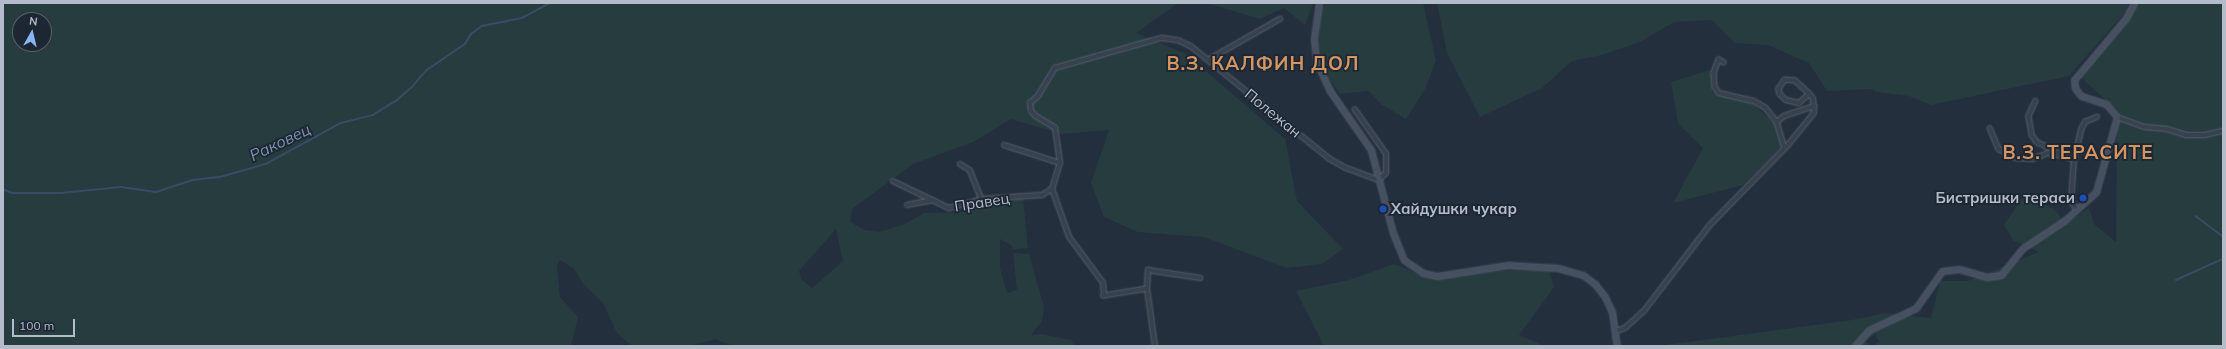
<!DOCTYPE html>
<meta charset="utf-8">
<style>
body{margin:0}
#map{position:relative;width:2226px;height:349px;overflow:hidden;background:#242f3e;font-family:Mulish,sans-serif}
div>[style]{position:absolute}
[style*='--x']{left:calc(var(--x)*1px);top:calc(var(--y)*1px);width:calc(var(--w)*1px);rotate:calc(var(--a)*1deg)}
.green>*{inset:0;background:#263c3f}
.stream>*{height:1.5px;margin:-0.75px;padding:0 0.75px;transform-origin:0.75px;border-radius:0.75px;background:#394c67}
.roads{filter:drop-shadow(0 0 1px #565f6c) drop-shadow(0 0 1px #565f6c)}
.street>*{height:3.5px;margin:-1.75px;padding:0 1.75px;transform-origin:1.75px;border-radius:1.75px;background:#38414e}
.secondary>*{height:5px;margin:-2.5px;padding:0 2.5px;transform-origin:2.5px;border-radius:2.5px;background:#465061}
.dots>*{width:11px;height:11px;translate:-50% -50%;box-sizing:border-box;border:2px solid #1d2633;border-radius:50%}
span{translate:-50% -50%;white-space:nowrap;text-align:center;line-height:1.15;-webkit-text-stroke:3.5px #1d2633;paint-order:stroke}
.street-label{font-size:15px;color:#b4bcc9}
.poi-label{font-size:15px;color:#b4bcc9;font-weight:700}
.right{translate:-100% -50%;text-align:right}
.left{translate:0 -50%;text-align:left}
.water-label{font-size:16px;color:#7c92b1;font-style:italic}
.district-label{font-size:19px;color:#d59563;font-weight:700;letter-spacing:1px}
.frame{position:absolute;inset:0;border:4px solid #b4bcc9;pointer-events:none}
.north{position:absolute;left:12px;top:12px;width:40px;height:40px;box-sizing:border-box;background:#1d2633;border:1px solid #59626f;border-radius:50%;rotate:8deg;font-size:11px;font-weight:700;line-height:16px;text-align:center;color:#b4bcc9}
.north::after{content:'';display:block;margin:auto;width:14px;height:18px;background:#8ab4f8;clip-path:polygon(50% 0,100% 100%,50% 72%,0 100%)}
.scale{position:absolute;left:12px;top:319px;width:63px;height:18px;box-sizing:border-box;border:2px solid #b4bcc9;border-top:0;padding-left:5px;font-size:12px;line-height:14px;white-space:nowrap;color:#b4bcc9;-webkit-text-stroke:3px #1d2633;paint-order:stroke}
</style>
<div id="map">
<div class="green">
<i style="clip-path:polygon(evenodd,3px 3px,1178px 3px,1136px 33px,1186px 54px,1285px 139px,1297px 201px,1343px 249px,1322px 264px,1287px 268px,1204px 237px,1138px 232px,1104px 217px,1091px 183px,1109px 130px,1062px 134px,1011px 119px,973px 142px,913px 164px,852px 209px,850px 222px,865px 230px,879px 232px,905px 224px,924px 213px,964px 212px,966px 207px,971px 205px,1023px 198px,1028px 248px,1013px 250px,1011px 245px,1000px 239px,1000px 268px,1007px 293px,1017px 290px,1013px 253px,1029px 254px,1044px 307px,1042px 321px,1031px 335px,1041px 334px,1071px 340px,1075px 346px,733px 346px,715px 339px,689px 346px,632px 346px,617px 333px,603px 303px,584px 285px,574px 269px,560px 260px,557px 266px,560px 297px,578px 317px,571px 346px,3px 346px,3px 3px,20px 20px,44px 20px,44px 44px,20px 44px,20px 20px,3px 3px,836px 229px,843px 261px,812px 288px,801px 279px,799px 271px,836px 229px)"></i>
<i style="clip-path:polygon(1207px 3px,1313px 3px,1305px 25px,1284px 8px,1260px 19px)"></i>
<i style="clip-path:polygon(1324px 3px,1423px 3px,1436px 61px,1425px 89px,1406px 119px,1381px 104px,1369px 91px,1340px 94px,1325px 72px,1319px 44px,1320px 14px)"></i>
<i style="clip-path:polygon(1437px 3px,2129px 3px,2127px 10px,2069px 76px,1931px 105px,1909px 96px,1876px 92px,1871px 89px,1827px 91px,1809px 63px,1768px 45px,1735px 43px,1712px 20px,1674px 22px,1640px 42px,1602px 55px,1572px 61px,1542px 88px,1480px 117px,1447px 53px)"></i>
<i style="clip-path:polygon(2134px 3px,2223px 3px,2223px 346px,1872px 346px,1879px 342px,1875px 334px,1866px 341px,1869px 346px,1658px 346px,1852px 320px,1885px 313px,1931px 318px,1940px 281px,1968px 281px,2039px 252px,2013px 240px,2004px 225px,2024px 196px,2054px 209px,2066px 224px,2089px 208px,2094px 224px,2116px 242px,2117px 110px,2077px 74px,2126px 18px)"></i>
<i style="clip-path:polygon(1710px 70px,1713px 93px,1753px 104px,1775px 124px,1781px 147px,1743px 185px,1673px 203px,1703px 148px,1678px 123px,1671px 82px)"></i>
<i style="clip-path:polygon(1394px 264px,1430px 279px,1510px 270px,1549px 271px,1554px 287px,1519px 335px,1545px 346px,1324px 346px,1296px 291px,1349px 280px)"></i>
</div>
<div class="stream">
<i style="--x:3;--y:189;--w:10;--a:24"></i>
<i style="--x:12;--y:193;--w:49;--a:0"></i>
<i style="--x:61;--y:193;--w:60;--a:-5.7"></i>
<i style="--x:121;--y:187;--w:35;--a:8"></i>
<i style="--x:156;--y:192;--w:40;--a:-18"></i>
<i style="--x:194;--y:180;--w:26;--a:-7"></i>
<i style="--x:220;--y:177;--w:48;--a:-15.8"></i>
<i style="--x:266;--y:164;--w:85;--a:-28.7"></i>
<i style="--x:341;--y:123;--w:33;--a:-14"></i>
<i style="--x:373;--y:115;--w:28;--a:-32"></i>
<i style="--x:397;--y:100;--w:20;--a:-41"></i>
<i style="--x:412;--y:87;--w:23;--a:-49"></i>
<i style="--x:427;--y:70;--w:46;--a:-34.4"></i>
<i style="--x:465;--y:44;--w:12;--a:-59"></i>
<i style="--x:471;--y:34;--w:14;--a:-36"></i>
<i style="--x:482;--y:26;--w:41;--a:-11.3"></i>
<i style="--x:522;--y:18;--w:32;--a:-28"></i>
<i style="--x:2196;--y:216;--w:34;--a:37"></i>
<i style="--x:2176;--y:280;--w:51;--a:-24.1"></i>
</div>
<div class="roads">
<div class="street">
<i style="--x:1208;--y:60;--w:83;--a:-29.7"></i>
<i style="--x:1724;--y:63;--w:6;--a:-149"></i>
<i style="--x:1719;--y:60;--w:14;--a:111"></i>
<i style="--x:1714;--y:73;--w:14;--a:86"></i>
<i style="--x:1715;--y:87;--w:7;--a:56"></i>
<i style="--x:1719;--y:93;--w:36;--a:13"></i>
<i style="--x:1754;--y:101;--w:14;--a:30"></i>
<i style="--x:1766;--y:108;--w:18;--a:52"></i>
<i style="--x:1777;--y:122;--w:27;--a:73"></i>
<i style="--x:2036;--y:101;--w:17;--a:115"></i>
<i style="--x:2029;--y:116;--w:19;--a:81"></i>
<i style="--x:2032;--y:135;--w:9;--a:54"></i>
<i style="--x:2037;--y:142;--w:25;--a:26"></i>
<i style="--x:2117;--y:117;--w:30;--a:20"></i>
<i style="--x:2145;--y:127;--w:22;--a:5"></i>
<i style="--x:2167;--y:129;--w:21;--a:17"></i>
<i style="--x:2187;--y:135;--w:18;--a:0"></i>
<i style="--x:2205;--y:135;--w:18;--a:-13"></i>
<i style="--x:1777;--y:122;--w:9;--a:-41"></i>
<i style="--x:1784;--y:116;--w:32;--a:-18"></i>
<i style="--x:1990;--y:128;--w:23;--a:67"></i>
<i style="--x:1999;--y:149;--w:19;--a:28"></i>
<i style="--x:2016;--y:158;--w:17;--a:3"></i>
<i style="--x:2033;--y:159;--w:17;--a:-21"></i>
<i style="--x:2049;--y:153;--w:26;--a:13"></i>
<i style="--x:1004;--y:145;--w:59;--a:17.8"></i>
<i style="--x:960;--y:164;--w:12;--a:31"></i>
<i style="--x:970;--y:170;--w:31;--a:68"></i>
<i style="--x:893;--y:181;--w:62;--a:25.7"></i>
<i style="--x:949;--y:208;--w:34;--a:-15"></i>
<i style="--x:982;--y:199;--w:60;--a:-3.8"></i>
<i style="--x:1042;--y:195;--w:12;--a:-31"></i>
<i style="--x:907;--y:205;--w:26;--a:-11"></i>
<i style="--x:2077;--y:210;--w:10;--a:-127"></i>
<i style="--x:2071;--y:202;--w:43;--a:-86"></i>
<i style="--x:2074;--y:159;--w:32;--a:-76"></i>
<i style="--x:2082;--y:128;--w:7;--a:-63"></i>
<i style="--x:2085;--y:122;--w:13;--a:-23"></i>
<i style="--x:1147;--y:289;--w:44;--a:170.8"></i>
<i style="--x:1104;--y:296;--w:13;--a:-94"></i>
<i style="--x:1103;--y:283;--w:57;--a:-126.5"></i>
<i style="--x:1069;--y:237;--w:51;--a:-109.5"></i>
<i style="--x:1052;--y:189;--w:27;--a:-73"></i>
<i style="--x:1060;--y:163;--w:35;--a:-98"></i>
<i style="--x:1055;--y:128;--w:23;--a:-149"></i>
<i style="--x:1035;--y:116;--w:6;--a:-129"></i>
<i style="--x:1031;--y:111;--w:8;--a:-97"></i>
<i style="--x:1030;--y:103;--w:11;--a:-41"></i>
<i style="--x:1038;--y:96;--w:33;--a:-59"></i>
<i style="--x:1055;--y:68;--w:110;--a:-15.8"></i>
<i style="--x:1161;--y:38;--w:17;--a:7"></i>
<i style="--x:1178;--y:40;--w:14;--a:25"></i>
<i style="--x:1191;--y:46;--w:179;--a:39.1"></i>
<i style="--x:1330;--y:159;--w:18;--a:29"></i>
<i style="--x:1346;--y:168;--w:35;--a:20"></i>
<i style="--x:1379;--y:180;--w:10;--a:-45"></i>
<i style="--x:1386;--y:173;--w:19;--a:-90"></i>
<i style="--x:1386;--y:154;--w:54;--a:-125.2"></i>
<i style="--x:1616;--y:331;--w:9;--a:-18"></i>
<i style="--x:1625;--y:328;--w:25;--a:-42"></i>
<i style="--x:1644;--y:311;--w:108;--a:-52.5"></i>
<i style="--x:1710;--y:225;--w:112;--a:-45.7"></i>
<i style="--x:1788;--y:145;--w:41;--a:-50.9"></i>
<i style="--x:1814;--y:113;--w:14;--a:-94"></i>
<i style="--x:1813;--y:99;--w:6;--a:-129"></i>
<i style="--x:1809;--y:94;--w:19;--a:-137"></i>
<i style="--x:1795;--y:81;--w:10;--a:-174"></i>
<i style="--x:1785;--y:80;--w:11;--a:124"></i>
<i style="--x:1779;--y:89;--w:5;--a:79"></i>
<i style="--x:1780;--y:94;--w:8;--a:45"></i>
<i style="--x:1786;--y:100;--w:13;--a:13"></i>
<i style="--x:1799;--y:103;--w:13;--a:-42"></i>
<i style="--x:1155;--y:346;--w:58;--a:-98"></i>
<i style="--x:1147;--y:289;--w:19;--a:-87"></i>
<i style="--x:1148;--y:270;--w:53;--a:8.7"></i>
</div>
<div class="secondary">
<i style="--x:1319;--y:3;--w:37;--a:98"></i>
<i style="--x:1314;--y:40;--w:23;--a:83"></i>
<i style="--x:1317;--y:63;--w:31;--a:65"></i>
<i style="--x:1330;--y:91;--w:72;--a:55.2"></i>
<i style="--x:1371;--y:150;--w:86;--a:75.2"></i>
<i style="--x:1393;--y:233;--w:29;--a:68"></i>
<i style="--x:1404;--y:260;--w:23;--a:34"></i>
<i style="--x:1423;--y:273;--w:14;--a:12"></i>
<i style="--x:1437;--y:276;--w:72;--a:-8.8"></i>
<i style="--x:1508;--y:265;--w:50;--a:3.4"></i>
<i style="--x:1558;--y:268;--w:26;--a:16"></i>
<i style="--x:1583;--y:275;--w:15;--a:37"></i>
<i style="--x:1595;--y:284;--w:16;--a:52"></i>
<i style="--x:1605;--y:297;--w:17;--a:65"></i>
<i style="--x:1612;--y:312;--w:34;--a:82"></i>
<i style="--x:1855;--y:346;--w:21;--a:-49"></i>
<i style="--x:1869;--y:330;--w:52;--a:-25.1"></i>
<i style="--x:1916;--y:308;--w:45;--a:-54.9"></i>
<i style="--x:1942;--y:271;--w:17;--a:-7"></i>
<i style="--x:1959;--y:269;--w:29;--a:16"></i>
<i style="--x:1987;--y:277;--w:14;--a:-8"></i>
<i style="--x:2001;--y:275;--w:35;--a:-51"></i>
<i style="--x:2023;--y:248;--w:49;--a:-33.4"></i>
<i style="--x:2064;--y:221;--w:43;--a:-42.2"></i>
<i style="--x:2096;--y:192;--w:78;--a:-74.4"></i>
<i style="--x:2117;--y:117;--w:17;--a:-130"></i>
<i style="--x:2106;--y:104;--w:26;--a:-162"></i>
<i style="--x:2081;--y:96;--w:10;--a:-127"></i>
<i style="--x:2075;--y:88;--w:8;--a:-97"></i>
<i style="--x:2074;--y:80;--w:81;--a:-50"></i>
<i style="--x:2126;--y:18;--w:17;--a:-62"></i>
</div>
</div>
<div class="dots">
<i style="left:2083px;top:198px;background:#1a4fb4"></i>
<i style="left:1383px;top:209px;background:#1a4fb4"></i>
</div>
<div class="street-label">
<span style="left:1273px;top:113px;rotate:39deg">Полежан</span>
<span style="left:982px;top:202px;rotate:-9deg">Правец</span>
</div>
<div class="poi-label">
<span class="right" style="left:2075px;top:198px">Бистришки тераси</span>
<span class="left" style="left:1391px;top:209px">Хайдушки чукар</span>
</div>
<div class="water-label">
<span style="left:280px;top:142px;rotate:-26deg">Раковец</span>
</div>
<div class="district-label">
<span style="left:1263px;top:64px">В.З. КАЛФИН ДОЛ</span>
<span style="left:2078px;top:153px">В.З. ТЕРАСИТЕ</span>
</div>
<div class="frame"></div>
<div class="north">N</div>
<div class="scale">100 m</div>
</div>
